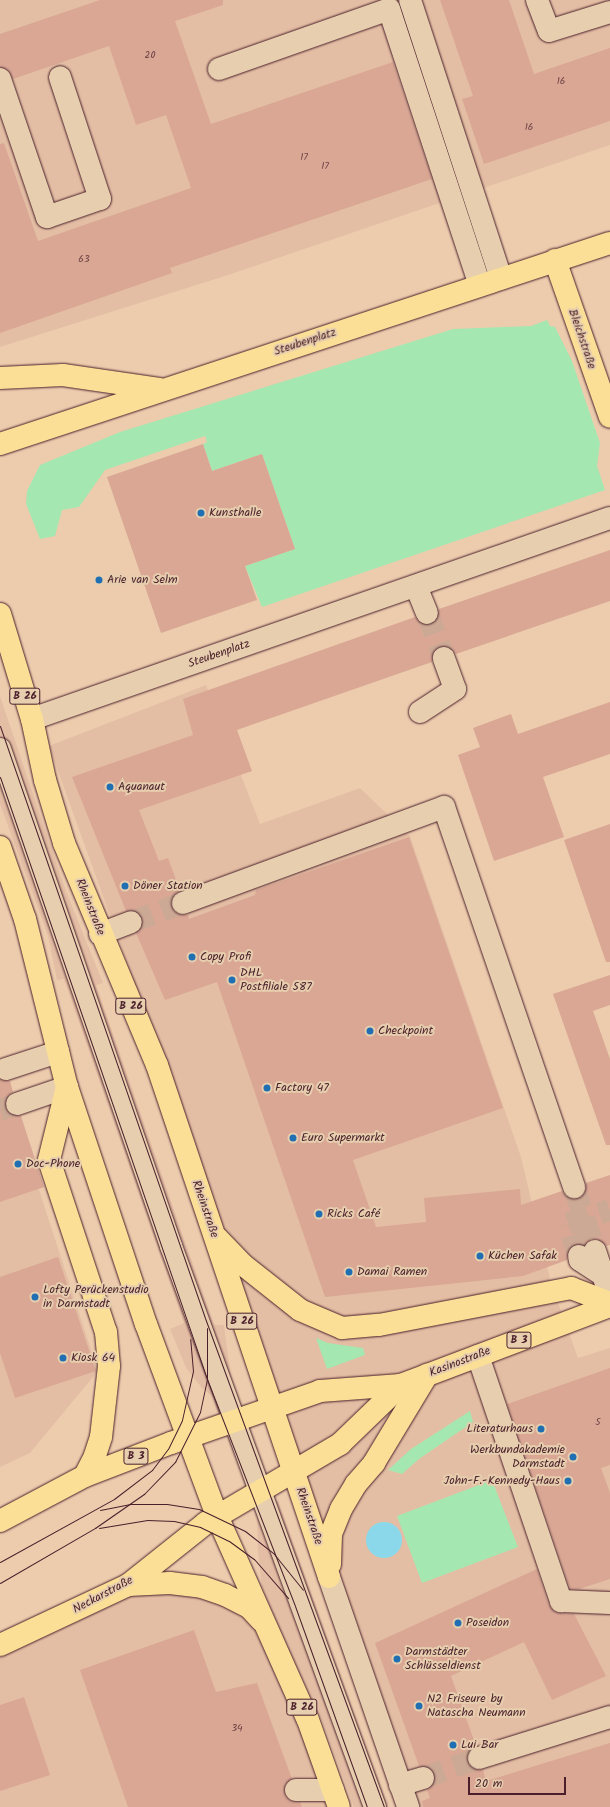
<!DOCTYPE html>
<meta charset="utf-8">
<style>
body{margin:0}
#map{position:relative;width:610px;height:1807px;overflow:hidden;background:#edccae;font-family:Kalam,sans-serif}
div>[style]{position:absolute}
[style*='--x']{left:calc(var(--x)*1px);top:calc(var(--y)*1px);width:calc(var(--w)*1px);rotate:calc(var(--a)*1deg)}
.built>*{inset:0;background:#e4bea4}
.green>*{inset:0;background:#a5e7b0}
.water>*{inset:0;background:#8ad8e9}
.round{border-radius:50%}
.building>*{inset:0;background:#d9a794}
.minor-tunnel>*{height:22px;margin-top:-11px;transform-origin:0;background:repeating-linear-gradient(90deg,#cca994 0 22px,transparent 0 33px)}
.roads{filter:drop-shadow(0 0 1px #4a1f2b) drop-shadow(0 0 1px #4a1f2b)}
.minor>*{height:22px;margin:-11px;padding:0 11px;transform-origin:11px;border-radius:11px;background:#e6ceae}
.major>*{height:22px;margin:-11px;padding:0 11px;transform-origin:11px;border-radius:11px;background:#fbdf96}
.tram>*{height:1px;margin:-0.5px;padding:0 0.5px;transform-origin:0.5px;border-radius:0.5px;background:#4a1f2b}
.dots>*{width:11px;height:11px;translate:-50% -50%;box-sizing:border-box;border:2px solid #e6ceae;border-radius:50%}
span{translate:-50% -50%;white-space:nowrap;text-align:center;line-height:1.15;-webkit-text-stroke:4px #e6ceae;paint-order:stroke}
.number-label{font-size:10px;color:#6e4145}
.number-label span{-webkit-text-stroke-width:0}
.shield-label span{padding:1px 3px;background:#e6ceae;border:1px solid;border-radius:3px;-webkit-text-stroke-width:0}
.shield-label{font-size:11px;color:#4a1f2b;font-weight:700}
.street-label{font-size:12px;color:#4a1f2b}
.poi-label{font-size:12px;color:#4a1f2b}
.left{translate:0 -50%;text-align:left}
.right{translate:-100% -50%;text-align:right}
.scale{position:absolute;left:468px;top:1777px;width:98px;height:18px;box-sizing:border-box;border:2px solid #4a1f2b;border-top:0;padding-left:5px;font-size:12px;line-height:14px;white-space:nowrap;color:#4a1f2b;-webkit-text-stroke:3px #e6ceae;paint-order:stroke}
</style>
<div id="map">
<div class="built">
<i style="clip-path:polygon(0 0,610px 0,610px 145px,225px 276px,0 347px)"></i>
<i style="clip-path:polygon(206px 685px,260px 824px,360px 788px,410px 836px,521px 1157px,551px 1283px,578px 1358px,610px 1348px,610px 1807px,413px 1807px,160px 1055px,49px 746px)"></i>
<i style="clip-path:polygon(0 696px,66px 891px,103px 983px,96px 985px,214px 1325px,224px 1325px,231px 1378px,230px 1395px,219px 1402px,202px 1388px,186px 1368px,170px 1329px,184px 1323px,64px 979px,57px 980px,48px 936px,0 804px)"></i>
<i style="clip-path:polygon(0 1070px,98px 1371px,30px 1453px,0 1467px)"></i>
<i style="clip-path:polygon(278px 1501px,388px 1807px,354px 1807px,322px 1721px,263px 1597px,258px 1553px,257px 1516px)"></i>
<i style="clip-path:polygon(128px 1585px,249px 1607px,339px 1807px,0 1807px,0 1645px)"></i>
</div>
<div class="green">
<i style="clip-path:polygon(547px 320px,550px 326px,555px 327px,572px 361px,600px 443px,597px 466px,605px 490px,262px 607px,245px 566px,295px 549px,262px 454px,212px 471px,203px 444px,207px 442px,205px 436px,105px 470px,79px 507px,62px 510px,55px 536px,40px 539px,26px 504px,27px 491px,40px 465px,120px 432px,453px 329px,531px 326px)"></i>
<i style="clip-path:polygon(316px 1338px,328px 1343px,363px 1348px,365px 1355px,327px 1369px)"></i>
<i style="clip-path:polygon(470px 1411px,473px 1422px,419px 1459px,402px 1474px,388px 1470px,411px 1449px)"></i>
<i style="clip-path:polygon(492px 1480px,518px 1547px,422px 1583px,397px 1516px)"></i>
</div>
<div class="water">
<i class="round" style="left:366px;top:1522px;width:36px;height:36px"></i>
</div>
<div class="building">
<i style="clip-path:polygon(100px 0,223px 0,223px 5px,175px 21px,211px 124px,393px 62px,432px 179px,170px 268px,172px 273px,0 333px,0 144px,4px 143px,38px 241px,191px 188px,166px 115px,136px 125px,109px 46px,13px 79px,8px 70px,0 67px,0 34px)"></i>
<i style="clip-path:polygon(440px 0,509px 0,534px 74px,610px 48px,610px 121px,484px 164px,462px 99px,473px 96px)"></i>
<i style="clip-path:polygon(203px 444px,212px 471px,262px 454px,295px 549px,245px 566px,257px 600px,161px 633px,107px 477px)"></i>
<i style="clip-path:polygon(610px 550px,610px 601px,456px 654px,452px 648px,440px 646px,434px 650px,432px 662px,237px 730px,252px 771px,139px 810px,159px 861px,168px 858px,180px 891px,173px 895px,171px 908px,180px 915px,188px 915px,189px 919px,255px 895px,256px 890px,409px 837px,503px 1108px,353px 1160px,376px 1227px,426px 1222px,424px 1198px,520px 1189px,521px 1205px,562px 1191px,566px 1197px,578px 1199px,584px 1195px,586px 1183px,610px 1175px,610px 1245px,607px 1246px,597px 1239px,591px 1239px,584px 1245px,576px 1244px,567px 1252px,567px 1260px,523px 1276px,325px 1297px,217px 982px,165px 1000px,136px 933px,143px 924px,142px 917px,133px 910px,126px 911px,72px 777px,193px 735px,183px 699px,415px 617px,420px 623px,431px 625px,437px 620px,439px 609px)"></i>
<i style="clip-path:polygon(610px 702px,610px 754px,543px 777px,564px 837px,494px 861px,458px 755px,480px 747px,473px 728px,511px 714px,518px 734px)"></i>
<i style="clip-path:polygon(610px 824px,610px 962px,606px 962px,564px 840px)"></i>
<i style="clip-path:polygon(610px 975px,610px 1005px,593px 1011px,610px 1059px,610px 1145px,606px 1145px,553px 994px)"></i>
<i style="clip-path:polygon(0 1080px,10px 1081px,13px 1092px,7px 1096px,5px 1108px,9px 1114px,21px 1116px,44px 1187px,0 1202px)"></i>
<i style="clip-path:polygon(58px 1257px,96px 1371px,15px 1398px,0 1353px,0 1277px)"></i>
<i style="clip-path:polygon(610px 1368px,610px 1465px,601px 1468px,610px 1493px,610px 1579px,579px 1589px,570px 1589px,507px 1404px)"></i>
<i style="clip-path:polygon(537px 1569px,549px 1605px,560px 1613px,574px 1614px,606px 1676px,552px 1700px,524px 1642px,451px 1676px,476px 1746px,470px 1750px,467px 1761px,471px 1767px,483px 1770px,486px 1781px,610px 1743px,610px 1807px,423px 1807px,422px 1801px,430px 1798px,427px 1790px,432px 1786px,435px 1775px,426px 1766px,419px 1766px,375px 1643px)"></i>
<i style="clip-path:polygon(194px 1630px,216px 1692px,257px 1683px,292px 1779px,285px 1784px,285px 1796px,290px 1801px,300px 1802px,302px 1807px,128px 1807px,80px 1670px)"></i>
<i style="clip-path:polygon(24px 1697px,50px 1775px,0 1791px,0 1705px)"></i>
</div>
<div class="minor-tunnel">
<i style="--x:427;--y:613;--w:48;--a:69.3"></i>
<i style="--x:131;--y:922;--w:55;--a:-20.1"></i>
<i style="--x:0;--y:1110;--w:18;--a:-19"></i>
<i style="--x:574;--y:1187;--w:67;--a:71.8"></i>
<i style="--x:579;--y:1256;--w:34;--a:-109"></i>
<i style="--x:568;--y:1224;--w:44;--a:-18.4"></i>
<i style="--x:423;--y:1778;--w:59;--a:-19.7"></i>
</div>
<div class="roads">
<div class="minor">
<i style="--x:410;--y:0;--w:293;--a:71.9"></i>
<i style="--x:537;--y:0;--w:33;--a:69"></i>
<i style="--x:549;--y:31;--w:64;--a:-17.3"></i>
<i style="--x:219;--y:69;--w:180;--a:-19.4"></i>
<i style="--x:389;--y:9;--w:291;--a:71.8"></i>
<i style="--x:0;--y:79;--w:146;--a:71.2"></i>
<i style="--x:47;--y:217;--w:56;--a:-18.8"></i>
<i style="--x:100;--y:199;--w:128;--a:-108.2"></i>
<i style="--x:416;--y:586;--w:29;--a:68"></i>
<i style="--x:420;--y:712;--w:42;--a:-33.3"></i>
<i style="--x:455;--y:689;--w:33;--a:-110"></i>
<i style="--x:32;--y:719;--w:612;--a:-19.18"></i>
<i style="--x:0;--y:749;--w:526;--a:71.01"></i>
<i style="--x:171;--y:1246;--w:597;--a:70.02"></i>
<i style="--x:183;--y:903;--w:278;--a:-20.2"></i>
<i style="--x:444;--y:807;--w:402;--a:71.1"></i>
<i style="--x:100;--y:934;--w:33;--a:-21"></i>
<i style="--x:6;--y:1069;--w:55;--a:-18.1"></i>
<i style="--x:17;--y:1104;--w:53;--a:-18.8"></i>
<i style="--x:595;--y:1251;--w:47;--a:71.6"></i>
<i style="--x:579;--y:1256;--w:4;--a:76"></i>
<i style="--x:580;--y:1260;--w:27;--a:33"></i>
<i style="--x:478;--y:1356;--w:259;--a:71.3"></i>
<i style="--x:561;--y:1601;--w:49;--a:2.3"></i>
<i style="--x:329;--y:1577;--w:243;--a:71"></i>
<i style="--x:479;--y:1758;--w:137;--a:-17.4"></i>
<i style="--x:400;--y:1785;--w:24;--a:-17"></i>
<i style="--x:296;--y:1790;--w:37;--a:0"></i>
</div>
<div class="major">
<i style="--x:555;--y:260;--w:166;--a:70.7"></i>
<i style="--x:0;--y:378;--w:63;--a:-2.7"></i>
<i style="--x:63;--y:375;--w:97;--a:8.3"></i>
<i style="--x:0;--y:444;--w:642;--a:-18.24"></i>
<i style="--x:0;--y:614;--w:110;--a:73.1"></i>
<i style="--x:32;--y:719;--w:62;--a:78"></i>
<i style="--x:45;--y:780;--w:66;--a:73.2"></i>
<i style="--x:64;--y:843;--w:241;--a:67.3"></i>
<i style="--x:157;--y:1065;--w:540;--a:71.43"></i>
<i style="--x:0;--y:847;--w:76;--a:70.9"></i>
<i style="--x:25;--y:919;--w:173;--a:76"></i>
<i style="--x:67;--y:1087;--w:250;--a:71.6"></i>
<i style="--x:146;--y:1324;--w:205;--a:69.7"></i>
<i style="--x:217;--y:1516;--w:223;--a:66"></i>
<i style="--x:308;--y:1720;--w:92;--a:70.4"></i>
<i style="--x:67;--y:1087;--w:75;--a:103.9"></i>
<i style="--x:49;--y:1160;--w:181;--a:71.7"></i>
<i style="--x:106;--y:1332;--w:34;--a:85"></i>
<i style="--x:109;--y:1366;--w:71;--a:96.4"></i>
<i style="--x:101;--y:1437;--w:20;--a:108"></i>
<i style="--x:95;--y:1456;--w:22;--a:117"></i>
<i style="--x:217;--y:1238;--w:36;--a:46"></i>
<i style="--x:242;--y:1264;--w:74;--a:38.4"></i>
<i style="--x:300;--y:1310;--w:46;--a:23.2"></i>
<i style="--x:342;--y:1328;--w:37;--a:-5"></i>
<i style="--x:379;--y:1325;--w:196;--a:-10.9"></i>
<i style="--x:571;--y:1288;--w:42;--a:21"></i>
<i style="--x:0;--y:1521;--w:96;--a:-27.9"></i>
<i style="--x:85;--y:1476;--w:92;--a:-21"></i>
<i style="--x:171;--y:1443;--w:158;--a:-19.2"></i>
<i style="--x:320;--y:1391;--w:81;--a:-4.2"></i>
<i style="--x:401;--y:1385;--w:223;--a:-20.7"></i>
<i style="--x:330;--y:1564;--w:30;--a:-88"></i>
<i style="--x:331;--y:1534;--w:27;--a:-68"></i>
<i style="--x:341;--y:1509;--w:29;--a:-59"></i>
<i style="--x:356;--y:1484;--w:28;--a:-49"></i>
<i style="--x:374;--y:1463;--w:103;--a:-58.9"></i>
<i style="--x:128;--y:1585;--w:42;--a:-2.7"></i>
<i style="--x:170;--y:1583;--w:32;--a:7"></i>
<i style="--x:202;--y:1587;--w:24;--a:19"></i>
<i style="--x:225;--y:1595;--w:27;--a:27"></i>
<i style="--x:249;--y:1607;--w:18;--a:47"></i>
<i style="--x:0;--y:1645;--w:141;--a:-25.1"></i>
<i style="--x:128;--y:1585;--w:100;--a:-38.5"></i>
<i style="--x:206;--y:1523;--w:156;--a:-30.5"></i>
<i style="--x:340;--y:1444;--w:85;--a:-44"></i>
</div>
</div>
<div class="tram">
<i style="--x:0;--y:726;--w:626;--a:70.9"></i>
<i style="--x:205;--y:1318;--w:521;--a:69.89"></i>
<i style="--x:0;--y:777;--w:637;--a:71.02"></i>
<i style="--x:207;--y:1379;--w:243;--a:68.8"></i>
<i style="--x:295;--y:1606;--w:214;--a:70.3"></i>
<i style="--x:100;--y:1510;--w:31;--a:-11"></i>
<i style="--x:130;--y:1504;--w:37;--a:0"></i>
<i style="--x:167;--y:1504;--w:32;--a:9"></i>
<i style="--x:199;--y:1509;--w:51;--a:25.6"></i>
<i style="--x:245;--y:1531;--w:37;--a:38"></i>
<i style="--x:274;--y:1554;--w:46;--a:51.1"></i>
<i style="--x:99;--y:1528;--w:49;--a:-9.5"></i>
<i style="--x:147;--y:1520;--w:27;--a:2"></i>
<i style="--x:174;--y:1521;--w:27;--a:13"></i>
<i style="--x:200;--y:1527;--w:32;--a:26"></i>
<i style="--x:229;--y:1541;--w:31;--a:36"></i>
<i style="--x:254;--y:1559;--w:52;--a:48.9"></i>
<i style="--x:0;--y:1562;--w:130;--a:-28.9"></i>
<i style="--x:114;--y:1499;--w:48;--a:-37.3"></i>
<i style="--x:152;--y:1470;--w:26;--a:-53"></i>
<i style="--x:168;--y:1449;--w:32;--a:-64"></i>
<i style="--x:182;--y:1420;--w:50;--a:-77.3"></i>
<i style="--x:193;--y:1371;--w:32;--a:-95"></i>
<i style="--x:0;--y:1583;--w:110;--a:-30.1"></i>
<i style="--x:95;--y:1528;--w:60;--a:-34.8"></i>
<i style="--x:144;--y:1494;--w:45;--a:-45.9"></i>
<i style="--x:175;--y:1462;--w:56;--a:-63.4"></i>
<i style="--x:200;--y:1412;--w:34;--a:-78"></i>
<i style="--x:207;--y:1379;--w:51;--a:-90"></i>
</div>
<div class="dots">
<i style="left:201px;top:513px;background:#1f6fb2"></i>
<i style="left:99px;top:580px;background:#1f6fb2"></i>
<i style="left:110px;top:787px;background:#1f6fb2"></i>
<i style="left:125px;top:886px;background:#1f6fb2"></i>
<i style="left:192px;top:957px;background:#1f6fb2"></i>
<i style="left:232px;top:980px;background:#1f6fb2"></i>
<i style="left:370px;top:1031px;background:#1f6fb2"></i>
<i style="left:267px;top:1088px;background:#1f6fb2"></i>
<i style="left:293px;top:1138px;background:#1f6fb2"></i>
<i style="left:18px;top:1164px;background:#1f6fb2"></i>
<i style="left:319px;top:1214px;background:#1f6fb2"></i>
<i style="left:480px;top:1256px;background:#1f6fb2"></i>
<i style="left:349px;top:1272px;background:#1f6fb2"></i>
<i style="left:35px;top:1297px;background:#1f6fb2"></i>
<i style="left:63px;top:1358px;background:#1f6fb2"></i>
<i style="left:541px;top:1429px;background:#1f6fb2"></i>
<i style="left:573px;top:1457px;background:#1f6fb2"></i>
<i style="left:568px;top:1481px;background:#1f6fb2"></i>
<i style="left:458px;top:1623px;background:#1f6fb2"></i>
<i style="left:397px;top:1659px;background:#1f6fb2"></i>
<i style="left:419px;top:1706px;background:#1f6fb2"></i>
<i style="left:453px;top:1745px;background:#1f6fb2"></i>
</div>
<div class="number-label">
<span style="left:150px;top:56px">20</span>
<span style="left:561px;top:82px">16</span>
<span style="left:529px;top:128px">16</span>
<span style="left:304px;top:158px">17</span>
<span style="left:325px;top:167px">17</span>
<span style="left:84px;top:260px">63</span>
<span style="left:598px;top:1423px">5</span>
<span style="left:237px;top:1729px">34</span>
</div>
<div class="shield-label">
<span style="left:25px;top:696px">B 26</span>
<span style="left:131px;top:1006px">B 26</span>
<span style="left:242px;top:1321px">B 26</span>
<span style="left:519px;top:1340px">B 3</span>
<span style="left:136px;top:1456px">B 3</span>
<span style="left:302px;top:1707px">B 26</span>
</div>
<div class="street-label">
<span style="left:582px;top:339px;rotate:71deg">Bleichstraße</span>
<span style="left:305px;top:342px;rotate:-18deg">Steubenplatz</span>
<span style="left:219px;top:654px;rotate:-19deg">Steubenplatz</span>
<span style="left:90px;top:907px;rotate:68deg">Rheinstraße</span>
<span style="left:205px;top:1209px;rotate:71deg">Rheinstraße</span>
<span style="left:460px;top:1362px;rotate:-21deg">Kasinostraße</span>
<span style="left:309px;top:1516px;rotate:71deg">Rheinstraße</span>
<span style="left:103px;top:1595px;rotate:-28deg">Neckarstraße</span>
</div>
<div class="poi-label">
<span class="left" style="left:209px;top:513px">Kunsthalle</span>
<span class="left" style="left:107px;top:580px">Arie van Selm</span>
<span class="left" style="left:118px;top:787px">Aquanaut</span>
<span class="left" style="left:133px;top:886px">Döner Station</span>
<span class="left" style="left:200px;top:957px">Copy Profi</span>
<span class="left" style="left:240px;top:980px">DHL<br>Postfiliale 587</span>
<span class="left" style="left:378px;top:1031px">Checkpoint</span>
<span class="left" style="left:275px;top:1088px">Factory 47</span>
<span class="left" style="left:301px;top:1138px">Euro Supermarkt</span>
<span class="left" style="left:26px;top:1164px">Doc-Phone</span>
<span class="left" style="left:327px;top:1214px">Ricks Café</span>
<span class="left" style="left:488px;top:1256px">Küchen Safak</span>
<span class="left" style="left:357px;top:1272px">Damai Ramen</span>
<span class="left" style="left:43px;top:1297px">Lofty Perückenstudio<br>in Darmstadt</span>
<span class="left" style="left:71px;top:1358px">Kiosk 64</span>
<span class="right" style="left:533px;top:1429px">Literaturhaus</span>
<span class="right" style="left:565px;top:1457px">Werkbundakademie<br>Darmstadt</span>
<span class="right" style="left:560px;top:1481px">John-F.-Kennedy-Haus</span>
<span class="left" style="left:466px;top:1623px">Poseidon</span>
<span class="left" style="left:405px;top:1659px">Darmstädter<br>Schlüsseldienst</span>
<span class="left" style="left:427px;top:1706px">N2 Friseure by<br>Natascha Neumann</span>
<span class="left" style="left:461px;top:1745px">Lui Bar</span>
</div>
<div class="scale">20 m</div>
</div>
